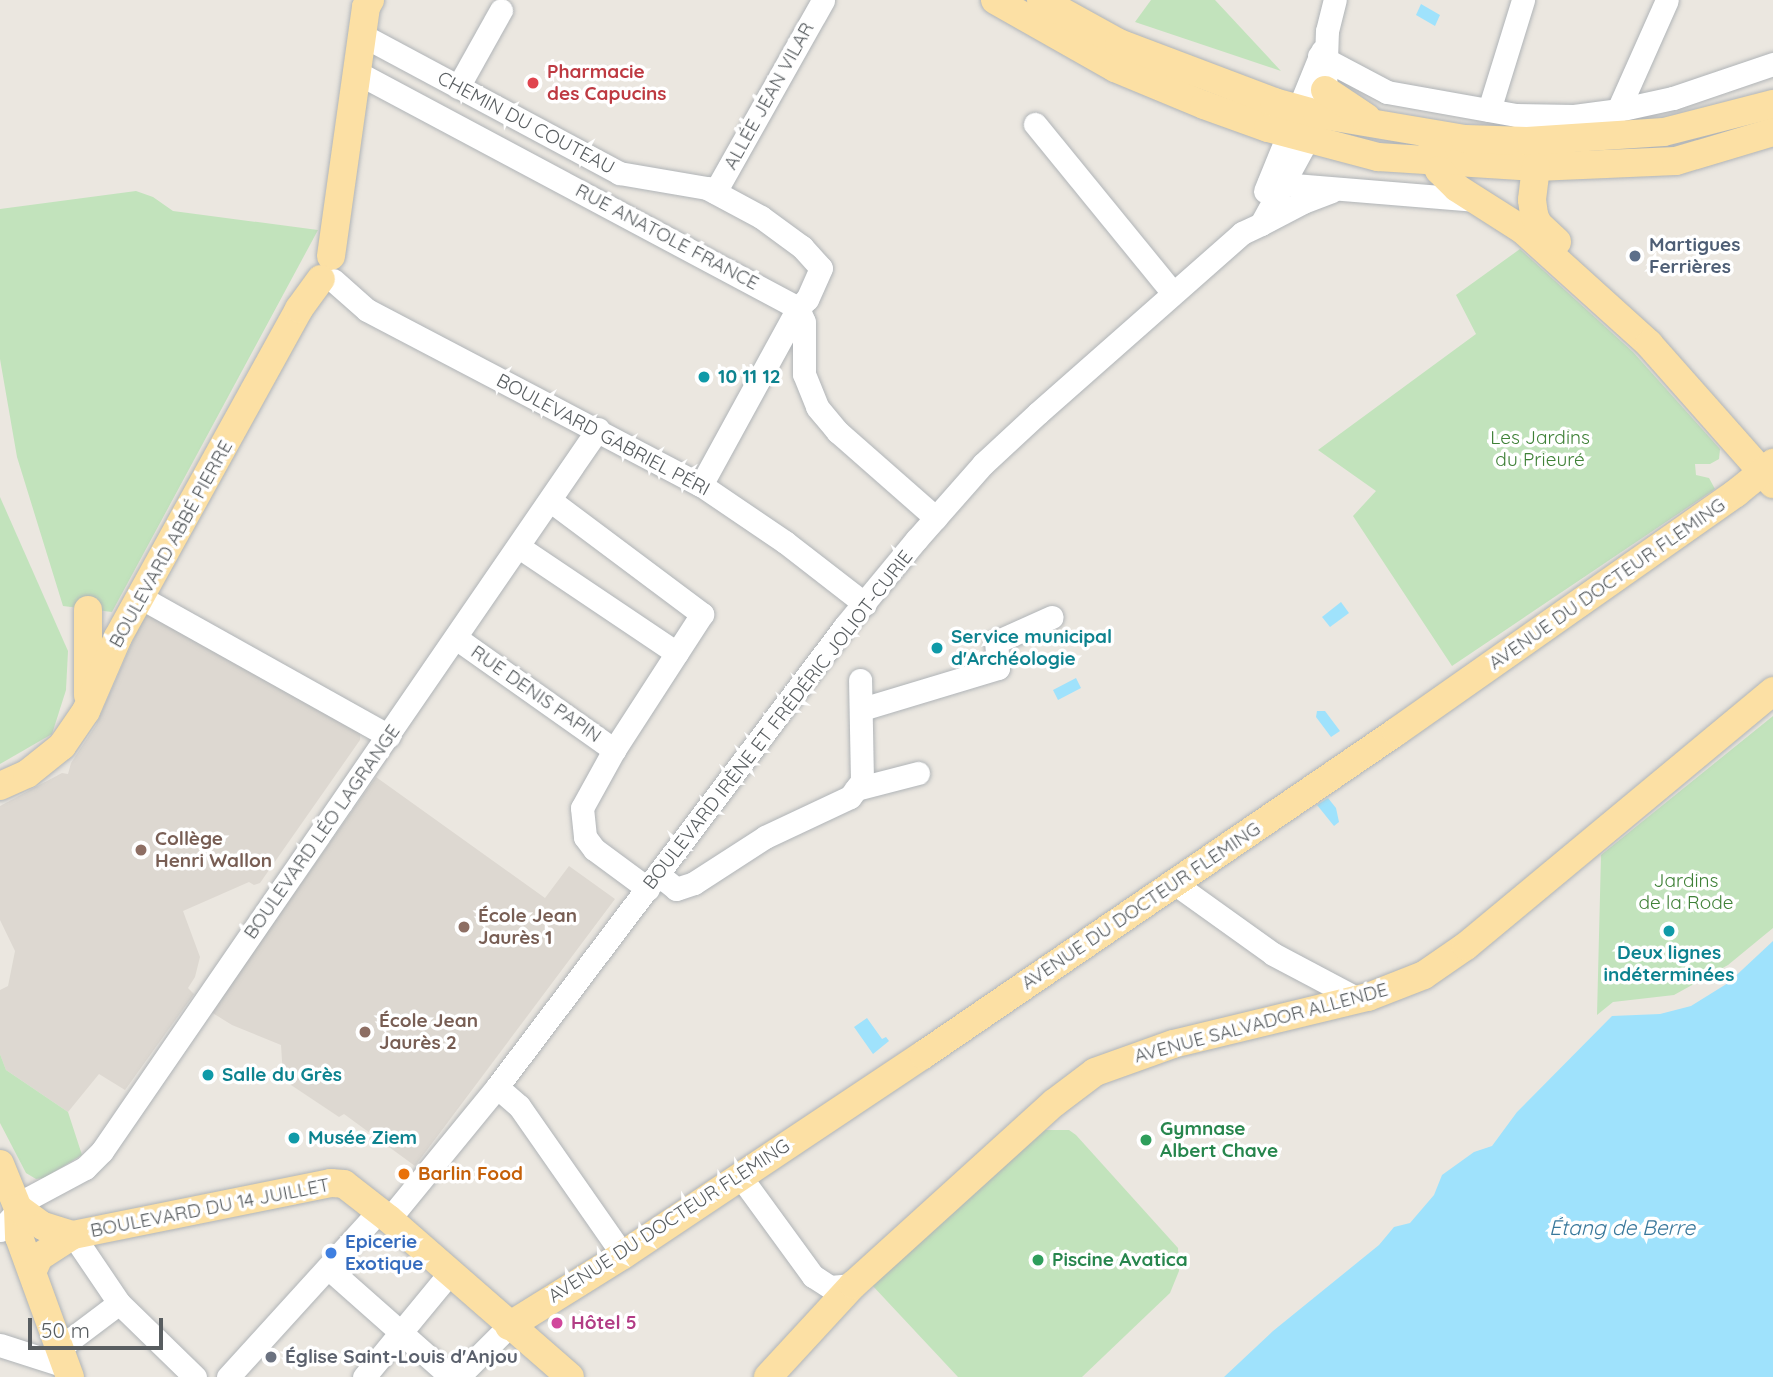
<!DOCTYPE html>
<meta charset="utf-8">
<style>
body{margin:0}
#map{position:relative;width:1773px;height:1377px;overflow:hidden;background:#ebe7e0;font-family:Quicksand,sans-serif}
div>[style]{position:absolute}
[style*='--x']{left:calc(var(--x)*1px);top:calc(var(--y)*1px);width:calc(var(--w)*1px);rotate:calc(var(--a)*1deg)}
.education>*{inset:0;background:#ddd8d1}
.green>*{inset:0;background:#c2e3bc}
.water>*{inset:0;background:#9fe2fc}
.roads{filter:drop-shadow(0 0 2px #b0b4b7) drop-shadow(0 0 2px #b0b4b7)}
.minor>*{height:23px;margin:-11.5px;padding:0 11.5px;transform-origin:11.5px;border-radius:11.5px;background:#fff}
.major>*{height:28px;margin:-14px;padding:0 14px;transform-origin:14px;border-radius:14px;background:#fce0a4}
.dots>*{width:19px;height:19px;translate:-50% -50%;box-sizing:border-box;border:4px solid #fff;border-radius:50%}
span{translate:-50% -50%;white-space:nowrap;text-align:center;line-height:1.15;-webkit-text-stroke:7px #fff;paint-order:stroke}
.health-label{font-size:19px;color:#be3a42;font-weight:700}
.left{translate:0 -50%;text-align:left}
.street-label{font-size:19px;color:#585d60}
.service-label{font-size:19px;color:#4e5e75;font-weight:700}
.culture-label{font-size:19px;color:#0d838f;font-weight:700}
.park-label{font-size:19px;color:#3f8137}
.education-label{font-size:19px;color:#785e54;font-weight:700}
.leisure-label{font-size:19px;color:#27864d;font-weight:700}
.food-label{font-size:19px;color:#c56008;font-weight:700}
.shop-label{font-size:19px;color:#366cbe;font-weight:700}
.hotel-label{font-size:19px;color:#b23c85;font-weight:700}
.worship-label{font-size:19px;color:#5b616d;font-weight:700}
.water-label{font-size:21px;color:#39789b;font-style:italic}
.scale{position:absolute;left:28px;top:1318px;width:135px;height:32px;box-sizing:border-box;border:4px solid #585d60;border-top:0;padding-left:9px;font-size:21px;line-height:24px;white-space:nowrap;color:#585d60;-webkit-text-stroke:5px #fff;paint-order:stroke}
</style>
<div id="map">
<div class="education">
<i style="clip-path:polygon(154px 613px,360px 730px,360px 740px,260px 883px,254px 885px,249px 882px,183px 911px,200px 957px,195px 977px,188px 988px,194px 994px,125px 1090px,99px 1074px,68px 1112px,6px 1070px,0 1054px,0 990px,8px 986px,15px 951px,0 920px,0 806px,62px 773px,68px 774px,71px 763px,96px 725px,143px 618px)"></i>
<i style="clip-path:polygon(376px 777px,545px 898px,569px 866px,615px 899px,415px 1166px,344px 1114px,339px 1117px,291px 1085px,283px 1076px,281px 1045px,232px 1025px,211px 1012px)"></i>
</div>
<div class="green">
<i style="clip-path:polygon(1151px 0,1215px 0,1281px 71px,1135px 22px)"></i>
<i style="clip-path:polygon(136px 191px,153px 197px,173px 211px,318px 230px,112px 612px,63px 606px,17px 457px,0 359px,0 209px)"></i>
<i style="clip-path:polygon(1520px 249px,1633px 352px,1720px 449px,1719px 459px,1710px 464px,1695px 464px,1696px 475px,1709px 478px,1715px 489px,1452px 666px,1353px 516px,1376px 491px,1318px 450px,1476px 334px,1456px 295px)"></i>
<i style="clip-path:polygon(0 497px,68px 651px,66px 690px,52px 734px,0 764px)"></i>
<i style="clip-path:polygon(1773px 716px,1773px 928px,1728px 965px,1674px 995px,1613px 1002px,1597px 1015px,1601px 855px)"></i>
<i style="clip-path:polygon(0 1054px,6px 1070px,68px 1112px,82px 1155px,44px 1178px,36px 1179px,26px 1173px,0 1123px)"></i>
<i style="clip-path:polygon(1045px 1130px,1069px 1130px,1076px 1135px,1178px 1248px,1179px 1271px,1170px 1293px,1082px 1377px,958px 1377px,871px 1284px)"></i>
</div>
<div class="water">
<i style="clip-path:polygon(1421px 4px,1440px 15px,1435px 26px,1416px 15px)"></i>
<i style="clip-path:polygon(1341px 602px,1349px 613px,1330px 627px,1322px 617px)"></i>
<i style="clip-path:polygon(1076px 678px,1081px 688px,1058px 700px,1053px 690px)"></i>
<i style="clip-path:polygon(1317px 711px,1325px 711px,1340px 731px,1331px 737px,1316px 717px)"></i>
<i style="clip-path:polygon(1328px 798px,1336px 808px,1339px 822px,1334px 826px,1317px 805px)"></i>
<i style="clip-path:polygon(1773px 941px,1773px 1377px,1224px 1377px,1273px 1331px,1379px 1245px,1394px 1227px,1410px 1223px,1434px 1195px,1442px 1175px,1474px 1152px,1492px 1146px,1517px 1112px,1612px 1016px,1660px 1014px,1691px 1006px,1728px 983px)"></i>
<i style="clip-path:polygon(867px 1018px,882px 1039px,886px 1037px,889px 1041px,873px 1054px,854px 1027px)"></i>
</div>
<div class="roads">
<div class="minor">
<i style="--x:362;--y:35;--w:292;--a:28.2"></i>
<i style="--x:619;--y:173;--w:89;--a:9.7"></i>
<i style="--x:707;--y:188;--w:61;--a:28.2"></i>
<i style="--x:761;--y:217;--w:51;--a:36.2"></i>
<i style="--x:802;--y:247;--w:28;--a:48"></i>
<i style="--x:821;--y:268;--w:34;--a:114"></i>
<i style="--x:807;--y:299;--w:13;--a:135"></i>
<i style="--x:798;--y:308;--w:15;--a:67"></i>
<i style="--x:804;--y:322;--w:52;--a:90"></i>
<i style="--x:804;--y:374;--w:35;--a:68"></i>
<i style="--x:817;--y:407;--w:33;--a:50"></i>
<i style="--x:838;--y:432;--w:130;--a:41.3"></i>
<i style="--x:1319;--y:56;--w:77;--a:27.9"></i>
<i style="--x:1387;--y:92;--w:131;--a:10.1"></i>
<i style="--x:1516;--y:115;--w:58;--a:1"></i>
<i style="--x:1574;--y:116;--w:44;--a:-7.8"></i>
<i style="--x:1618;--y:110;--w:56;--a:-12.3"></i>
<i style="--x:1673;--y:98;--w:106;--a:-18.8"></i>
<i style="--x:356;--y:72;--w:501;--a:28.1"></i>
<i style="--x:798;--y:308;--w:202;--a:118.7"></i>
<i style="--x:458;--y:87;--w:88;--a:-60.8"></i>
<i style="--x:1489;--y:110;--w:115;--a:-72.8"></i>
<i style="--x:1618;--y:110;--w:120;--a:-66"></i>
<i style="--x:1035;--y:124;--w:218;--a:50.8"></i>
<i style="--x:1269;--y:183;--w:206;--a:4.7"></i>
<i style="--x:1265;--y:191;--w:151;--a:-67.8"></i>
<i style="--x:715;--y:192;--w:220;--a:-60.6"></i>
<i style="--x:1261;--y:224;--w:47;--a:-27.6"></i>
<i style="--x:1303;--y:202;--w:31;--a:-21"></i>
<i style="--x:333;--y:280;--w:45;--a:41.4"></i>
<i style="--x:367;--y:310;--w:377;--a:27.7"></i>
<i style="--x:701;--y:485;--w:102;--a:34.2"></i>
<i style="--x:785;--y:542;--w:101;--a:37.8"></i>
<i style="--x:551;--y:501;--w:189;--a:36.8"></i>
<i style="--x:702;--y:614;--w:162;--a:122.9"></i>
<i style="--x:614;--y:750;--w:66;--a:118.9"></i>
<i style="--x:582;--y:808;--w:29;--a:84"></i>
<i style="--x:585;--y:837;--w:15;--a:53"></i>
<i style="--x:594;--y:849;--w:67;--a:36.5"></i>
<i style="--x:519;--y:547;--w:190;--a:33.9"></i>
<i style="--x:140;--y:597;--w:285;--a:29.2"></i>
<i style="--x:456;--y:638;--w:194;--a:35.3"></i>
<i style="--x:862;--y:709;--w:142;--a:-16.8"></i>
<i style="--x:998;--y:668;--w:26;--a:-94"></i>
<i style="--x:996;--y:642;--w:61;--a:-24.1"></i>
<i style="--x:856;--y:789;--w:64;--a:-14.5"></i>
<i style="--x:659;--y:875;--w:22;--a:39"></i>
<i style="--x:676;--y:889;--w:19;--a:-18"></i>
<i style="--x:694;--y:883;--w:85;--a:-32.9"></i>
<i style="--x:765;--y:837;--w:94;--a:-25.2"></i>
<i style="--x:850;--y:797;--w:20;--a:-53"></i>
<i style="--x:862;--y:781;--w:101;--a:-91.1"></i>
<i style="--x:1174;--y:883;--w:122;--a:35.6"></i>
<i style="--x:1273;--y:954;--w:96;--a:27.9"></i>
<i style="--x:497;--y:1087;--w:29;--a:41"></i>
<i style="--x:519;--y:1106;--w:182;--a:55.1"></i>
<i style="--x:740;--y:1176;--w:124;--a:53.9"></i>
<i style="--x:813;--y:1276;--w:20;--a:33"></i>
<i style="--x:830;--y:1287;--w:23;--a:-5"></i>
<i style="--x:389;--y:1219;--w:171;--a:-50.7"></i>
<i style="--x:497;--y:1087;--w:578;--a:-52.95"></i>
<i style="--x:845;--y:626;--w:112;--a:-50.5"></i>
<i style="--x:916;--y:540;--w:101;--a:-48.6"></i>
<i style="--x:983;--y:464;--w:75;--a:-42.8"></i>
<i style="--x:1038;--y:413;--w:272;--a:-41.4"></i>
<i style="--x:1242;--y:233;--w:21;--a:-25"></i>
<i style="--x:1261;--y:224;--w:96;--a:-61.3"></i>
<i style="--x:1307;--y:140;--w:53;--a:-70.2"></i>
<i style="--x:1325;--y:90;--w:59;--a:-88.1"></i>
<i style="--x:1327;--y:31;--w:32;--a:-76"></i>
<i style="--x:0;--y:1230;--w:43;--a:-47.8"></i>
<i style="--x:29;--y:1198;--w:64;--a:-28.2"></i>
<i style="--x:85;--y:1168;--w:24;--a:-45"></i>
<i style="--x:102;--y:1151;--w:876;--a:-55.51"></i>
<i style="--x:73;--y:1235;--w:82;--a:55.9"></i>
<i style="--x:119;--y:1303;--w:106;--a:44.2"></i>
<i style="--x:328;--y:1268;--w:164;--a:41.5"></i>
<i style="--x:0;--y:1345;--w:68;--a:17.9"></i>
<i style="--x:58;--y:1349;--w:76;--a:-37"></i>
<i style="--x:228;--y:1377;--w:224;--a:-47.7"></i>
<i style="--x:364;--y:1377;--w:134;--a:-50.5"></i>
<i style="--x:458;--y:1377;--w:72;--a:-45"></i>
</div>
<div class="major">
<i style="--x:995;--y:0;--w:138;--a:29.5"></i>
<i style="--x:1115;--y:68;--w:96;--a:22.6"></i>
<i style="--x:1204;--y:105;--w:68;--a:19.8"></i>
<i style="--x:1268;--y:128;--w:114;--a:14.8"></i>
<i style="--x:1378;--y:157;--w:158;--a:3.6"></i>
<i style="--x:1536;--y:167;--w:140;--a:-2.5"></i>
<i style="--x:1676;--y:161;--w:101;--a:-16.6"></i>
<i style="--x:1041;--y:0;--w:89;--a:28.9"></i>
<i style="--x:1119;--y:43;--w:166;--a:20.8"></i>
<i style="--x:1274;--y:102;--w:45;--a:15.6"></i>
<i style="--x:1317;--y:114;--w:150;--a:9.6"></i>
<i style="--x:1465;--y:139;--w:62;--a:1.8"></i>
<i style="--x:1527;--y:141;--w:137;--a:-3.8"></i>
<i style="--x:1664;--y:132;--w:113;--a:-14.4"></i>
<i style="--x:1325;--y:90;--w:50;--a:33.7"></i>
<i style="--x:1431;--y:152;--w:20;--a:66"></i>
<i style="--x:1439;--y:170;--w:25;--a:45"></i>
<i style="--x:1457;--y:188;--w:78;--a:32.5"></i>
<i style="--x:1523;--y:230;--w:170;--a:42.1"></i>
<i style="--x:1649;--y:344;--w:187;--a:48.5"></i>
<i style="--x:1536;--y:167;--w:33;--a:97"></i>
<i style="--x:1532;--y:200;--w:15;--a:82"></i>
<i style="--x:1534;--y:215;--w:10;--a:66"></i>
<i style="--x:1538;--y:224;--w:26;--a:43"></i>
<i style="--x:331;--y:256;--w:251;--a:-82"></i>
<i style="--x:366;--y:7;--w:8;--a:-60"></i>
<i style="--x:88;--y:610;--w:85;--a:90"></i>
<i style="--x:0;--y:786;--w:30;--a:-24"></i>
<i style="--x:27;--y:774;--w:45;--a:-38.7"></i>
<i style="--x:62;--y:746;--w:42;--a:-55.6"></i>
<i style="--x:86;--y:711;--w:81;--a:-66.6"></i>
<i style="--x:118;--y:637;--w:375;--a:-61.1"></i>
<i style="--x:299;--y:309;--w:37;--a:-54"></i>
<i style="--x:0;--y:1164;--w:48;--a:67.8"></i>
<i style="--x:18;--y:1208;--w:29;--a:88"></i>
<i style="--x:19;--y:1237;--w:149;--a:70"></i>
<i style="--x:18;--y:1208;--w:31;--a:36"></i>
<i style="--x:43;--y:1226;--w:31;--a:17"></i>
<i style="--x:33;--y:1270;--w:14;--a:-65"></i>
<i style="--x:39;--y:1257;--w:40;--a:-32.9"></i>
<i style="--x:73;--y:1235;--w:263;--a:-11.4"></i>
<i style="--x:331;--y:1183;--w:13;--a:4"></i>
<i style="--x:344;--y:1184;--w:57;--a:37.9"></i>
<i style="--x:389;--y:1219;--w:240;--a:41.1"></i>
<i style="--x:509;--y:1326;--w:134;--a:-31.9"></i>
<i style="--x:623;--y:1255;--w:361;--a:-33.7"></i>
<i style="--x:923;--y:1055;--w:573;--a:-34.33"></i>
<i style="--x:1396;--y:732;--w:416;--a:-35.1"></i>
<i style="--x:1736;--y:493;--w:48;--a:-39"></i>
<i style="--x:768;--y:1377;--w:125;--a:-47.3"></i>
<i style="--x:853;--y:1285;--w:271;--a:-42.2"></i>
<i style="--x:1054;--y:1103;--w:51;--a:-37.1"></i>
<i style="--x:1095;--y:1072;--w:83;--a:-19.7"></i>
<i style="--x:1173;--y:1044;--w:201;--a:-13.6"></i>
<i style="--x:1368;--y:997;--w:60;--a:-21.4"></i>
<i style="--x:1424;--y:975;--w:51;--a:-34.6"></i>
<i style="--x:1466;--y:946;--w:399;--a:-39.7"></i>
</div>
</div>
<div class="dots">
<i style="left:533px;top:83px;background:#e0444e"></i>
<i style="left:1635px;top:256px;background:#5c6f8a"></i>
<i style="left:704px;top:377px;background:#0f9aa8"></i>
<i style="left:937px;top:648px;background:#0f9aa8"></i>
<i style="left:141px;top:850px;background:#8d6e63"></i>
<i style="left:464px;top:927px;background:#8d6e63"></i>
<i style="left:1669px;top:931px;background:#0f9aa8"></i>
<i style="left:365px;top:1032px;background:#8d6e63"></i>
<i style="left:208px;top:1075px;background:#0f9aa8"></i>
<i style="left:294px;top:1138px;background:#0f9aa8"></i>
<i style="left:1146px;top:1140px;background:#2e9e5b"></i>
<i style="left:404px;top:1174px;background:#e8710a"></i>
<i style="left:331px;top:1253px;background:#3f7fe0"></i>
<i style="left:1038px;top:1260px;background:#2e9e5b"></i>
<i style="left:557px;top:1323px;background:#d1479c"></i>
<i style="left:271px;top:1357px;background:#6b7280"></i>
</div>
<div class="health-label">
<span class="left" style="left:547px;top:83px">Pharmacie<br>des Capucins</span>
</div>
<div class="street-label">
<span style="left:769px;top:96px;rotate:-61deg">ALLÉE JEAN VILAR</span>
<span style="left:526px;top:123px;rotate:28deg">CHEMIN DU COUTEAU</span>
<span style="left:667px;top:237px;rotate:28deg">RUE ANATOLE FRANCE</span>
<span style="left:603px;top:435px;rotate:28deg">BOULEVARD GABRIEL PÉRI</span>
<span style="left:171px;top:544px;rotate:-61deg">BOULEVARD ABBÉ PIERRE</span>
<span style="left:1607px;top:584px;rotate:-35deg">AVENUE DU DOCTEUR FLEMING</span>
<span style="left:536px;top:694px;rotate:35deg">RUE DENIS PAPIN</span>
<span style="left:778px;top:720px;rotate:-52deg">BOULEVARD IRÈNE ET FRÉDÉRIC JOLIOT-CURIE</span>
<span style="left:322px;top:832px;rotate:-55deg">BOULEVARD LÉO LAGRANGE</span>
<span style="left:1141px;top:906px;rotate:-34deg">AVENUE DU DOCTEUR FLEMING</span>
<span style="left:1261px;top:1023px;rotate:-15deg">AVENUE SALVADOR ALLENDE</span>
<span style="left:210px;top:1208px;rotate:-11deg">BOULEVARD DU 14 JUILLET</span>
<span style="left:669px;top:1221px;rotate:-33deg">AVENUE DU DOCTEUR FLEMING</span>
</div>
<div class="service-label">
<span class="left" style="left:1649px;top:256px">Martigues<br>Ferrières</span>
</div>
<div class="culture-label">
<span class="left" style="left:718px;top:377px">10 11 12</span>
<span class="left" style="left:951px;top:648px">Service municipal<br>d'Archéologie</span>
<span style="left:1669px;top:964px">Deux lignes<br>indéterminées</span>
<span class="left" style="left:222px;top:1075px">Salle du Grès</span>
<span class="left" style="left:308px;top:1138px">Musée Ziem</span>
</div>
<div class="park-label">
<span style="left:1540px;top:449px">Les Jardins<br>du Prieuré</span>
<span style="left:1686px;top:892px">Jardins<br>de la Rode</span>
</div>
<div class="education-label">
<span class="left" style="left:155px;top:850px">Collège<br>Henri Wallon</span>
<span class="left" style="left:478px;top:927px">École Jean<br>Jaurès 1</span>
<span class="left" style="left:379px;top:1032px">École Jean<br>Jaurès 2</span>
</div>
<div class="leisure-label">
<span class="left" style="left:1160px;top:1140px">Gymnase<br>Albert Chave</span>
<span class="left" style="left:1052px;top:1260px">Piscine Avatica</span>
</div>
<div class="food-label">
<span class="left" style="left:418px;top:1174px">Barlin Food</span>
</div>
<div class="shop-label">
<span class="left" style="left:345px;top:1253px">Epicerie<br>Exotique</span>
</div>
<div class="hotel-label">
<span class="left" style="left:571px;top:1323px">Hôtel 5</span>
</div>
<div class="worship-label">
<span class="left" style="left:285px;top:1357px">Église Saint-Louis d'Anjou</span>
</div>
<div class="water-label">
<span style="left:1622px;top:1227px">Étang de Berre</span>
</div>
<div class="scale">50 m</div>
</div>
